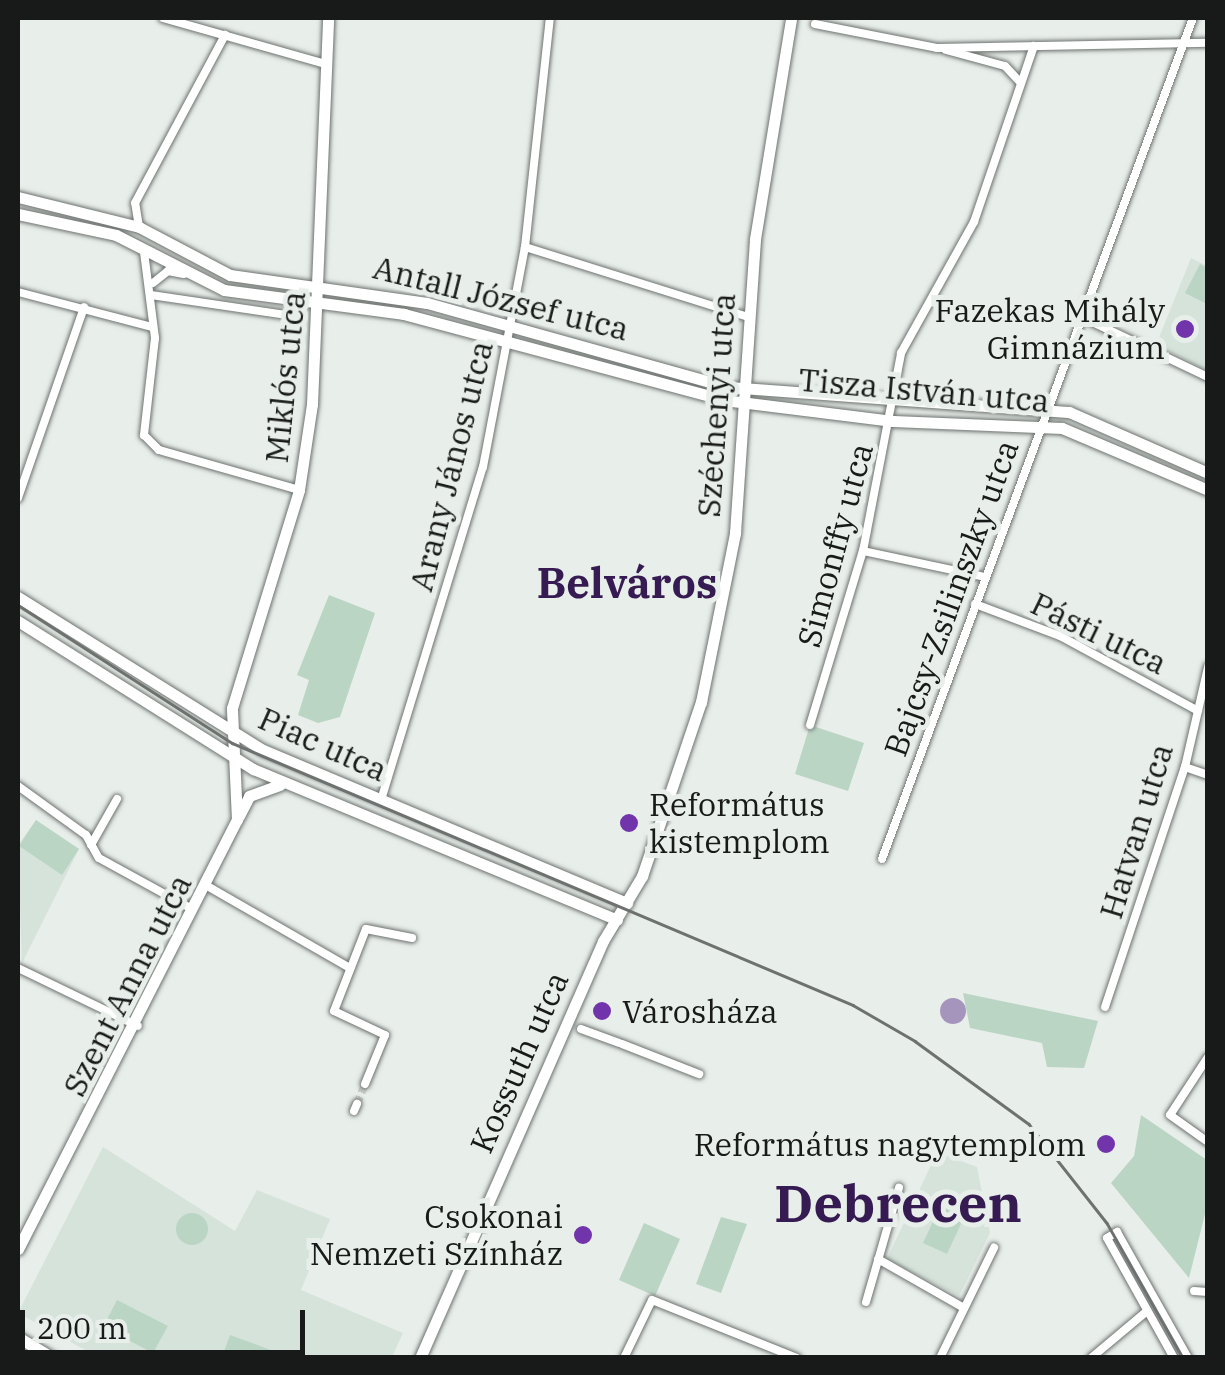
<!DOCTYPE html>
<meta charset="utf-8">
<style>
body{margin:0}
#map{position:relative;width:1225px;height:1375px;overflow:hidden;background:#e8eeea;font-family:"IBM Plex Serif",serif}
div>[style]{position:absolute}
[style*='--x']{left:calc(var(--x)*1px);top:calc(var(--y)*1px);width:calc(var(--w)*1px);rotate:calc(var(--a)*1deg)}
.built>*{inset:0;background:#d6e3db}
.green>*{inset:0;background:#bbd5c5}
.round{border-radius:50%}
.water>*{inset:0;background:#a595bc}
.street-tunnel>*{height:8px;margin-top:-4px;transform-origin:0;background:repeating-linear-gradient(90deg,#c9cecb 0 8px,transparent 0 12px)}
.roads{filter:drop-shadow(0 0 2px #6d726f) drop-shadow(0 0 2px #6d726f)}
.street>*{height:8px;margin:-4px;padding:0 4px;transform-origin:4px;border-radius:4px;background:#fff}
.secondary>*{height:11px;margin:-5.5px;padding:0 5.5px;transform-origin:5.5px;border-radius:5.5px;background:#fff}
.tram>*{height:2.5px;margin:-1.25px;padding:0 1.25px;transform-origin:1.25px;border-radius:1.25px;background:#6d716f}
.dots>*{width:28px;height:28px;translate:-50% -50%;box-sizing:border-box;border:5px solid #e8eeea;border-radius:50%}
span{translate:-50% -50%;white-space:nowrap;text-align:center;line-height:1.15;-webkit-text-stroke:10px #e8eeea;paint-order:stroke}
.street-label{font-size:32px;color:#181a19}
.poi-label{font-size:32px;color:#181a19}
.right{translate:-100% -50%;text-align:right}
.left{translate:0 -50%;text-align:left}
.district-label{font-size:42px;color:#361a52;font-weight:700}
.town-label{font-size:52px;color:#361a52;font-weight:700}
.frame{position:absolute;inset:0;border:20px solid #181a19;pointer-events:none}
.scale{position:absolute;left:20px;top:1310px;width:285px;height:45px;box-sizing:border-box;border:5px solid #181a19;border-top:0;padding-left:12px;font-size:30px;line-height:35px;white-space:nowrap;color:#181a19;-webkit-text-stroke:8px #e8eeea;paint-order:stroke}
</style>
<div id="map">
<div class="built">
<i style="clip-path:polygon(1191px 258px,1207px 266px,1207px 370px,1156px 345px)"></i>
<i style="clip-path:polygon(36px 820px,79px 849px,22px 963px,18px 845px)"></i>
<i style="clip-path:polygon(103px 1147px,235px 1231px,257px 1190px,330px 1219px,301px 1290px,403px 1333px,392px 1357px,98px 1357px,18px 1313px)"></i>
<i style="clip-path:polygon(937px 1152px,977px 1167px,990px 1233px,959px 1296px,887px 1259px)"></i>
</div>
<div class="green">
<i style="clip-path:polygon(1200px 264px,1207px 268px,1207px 304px,1185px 293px)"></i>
<i style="clip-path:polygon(329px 595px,375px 613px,340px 717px,318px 723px,298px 715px,309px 680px,297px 675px)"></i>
<i style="clip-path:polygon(810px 725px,864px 743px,848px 791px,795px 774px)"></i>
<i style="clip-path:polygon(36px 820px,79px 849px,62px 875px,19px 846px)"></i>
<i style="clip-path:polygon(963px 993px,1098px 1021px,1084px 1068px,1047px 1067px,1042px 1043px,970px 1028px)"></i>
<i style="clip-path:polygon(1141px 1115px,1207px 1160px,1207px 1206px,1189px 1278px,1111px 1183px,1134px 1156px)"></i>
<i style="clip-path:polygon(947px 1191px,971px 1202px,947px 1254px,923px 1243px)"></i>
<i class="round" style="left:176px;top:1213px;width:32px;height:32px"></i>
<i style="clip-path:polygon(721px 1217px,747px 1224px,721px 1293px,696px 1284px)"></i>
<i style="clip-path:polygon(644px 1223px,680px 1239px,655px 1296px,619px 1280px)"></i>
<i style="clip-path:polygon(117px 1300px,168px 1326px,153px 1353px,103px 1327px)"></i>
<i style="clip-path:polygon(230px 1335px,276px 1352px,274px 1357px,222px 1357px)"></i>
</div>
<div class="water">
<i class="round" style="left:940px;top:998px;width:26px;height:26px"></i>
</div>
<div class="street-tunnel">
<i style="--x:357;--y:1104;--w:22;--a:-68"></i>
</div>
<div class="roads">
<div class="street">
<i style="--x:163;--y:18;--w:169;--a:15.8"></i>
<i style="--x:815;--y:24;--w:124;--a:11.1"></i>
<i style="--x:937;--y:48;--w:271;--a:-1.1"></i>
<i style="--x:946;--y:50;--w:61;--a:15.2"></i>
<i style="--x:1005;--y:66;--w:23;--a:47"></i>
<i style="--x:139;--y:227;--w:24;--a:-99"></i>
<i style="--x:135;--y:203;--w:191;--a:-61.8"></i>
<i style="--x:525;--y:247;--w:235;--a:17.4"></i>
<i style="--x:144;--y:252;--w:87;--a:82.7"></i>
<i style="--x:155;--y:338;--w:98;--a:96.5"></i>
<i style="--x:144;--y:435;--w:21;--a:45"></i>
<i style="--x:159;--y:450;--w:146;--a:15.9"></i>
<i style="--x:153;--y:283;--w:19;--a:-39"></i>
<i style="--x:168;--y:271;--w:16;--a:11"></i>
<i style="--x:18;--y:292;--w:138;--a:14.6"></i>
<i style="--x:151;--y:295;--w:136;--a:8.4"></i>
<i style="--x:1080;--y:316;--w:142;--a:25.5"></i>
<i style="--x:18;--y:498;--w:202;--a:-70.9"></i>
<i style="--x:863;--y:551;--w:125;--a:12"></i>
<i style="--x:975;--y:604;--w:91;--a:20.6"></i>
<i style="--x:1060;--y:636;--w:157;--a:28.5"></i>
<i style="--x:810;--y:725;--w:182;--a:-73.1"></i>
<i style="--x:863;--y:551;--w:202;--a:-79.1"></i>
<i style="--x:901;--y:353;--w:150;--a:-60.9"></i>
<i style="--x:974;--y:222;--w:186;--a:-71.2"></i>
<i style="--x:1185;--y:767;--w:24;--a:19"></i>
<i style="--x:18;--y:786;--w:84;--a:35.8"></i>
<i style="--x:86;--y:835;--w:26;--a:61"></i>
<i style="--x:99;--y:858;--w:106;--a:28.7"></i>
<i style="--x:381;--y:800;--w:348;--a:-73"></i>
<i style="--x:483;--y:467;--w:224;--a:-79.2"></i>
<i style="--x:525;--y:247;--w:230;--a:-83.8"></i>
<i style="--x:91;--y:845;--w:53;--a:-60.5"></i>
<i style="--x:882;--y:859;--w:897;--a:-69.71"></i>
<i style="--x:209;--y:887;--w:163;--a:29.9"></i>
<i style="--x:18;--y:968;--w:133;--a:25.8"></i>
<i style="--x:1105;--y:1007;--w:253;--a:-71.6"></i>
<i style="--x:1185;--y:767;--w:103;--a:-77"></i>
<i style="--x:581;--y:1029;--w:40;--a:20.2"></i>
<i style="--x:622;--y:1044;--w:83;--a:21.3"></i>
<i style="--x:1208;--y:1057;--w:69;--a:123.2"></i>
<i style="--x:1170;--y:1115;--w:47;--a:35.4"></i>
<i style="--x:365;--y:1084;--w:53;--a:-67.8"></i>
<i style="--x:385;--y:1035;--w:56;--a:-154.8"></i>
<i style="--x:334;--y:1011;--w:88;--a:-68.7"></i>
<i style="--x:366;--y:929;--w:47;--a:11.1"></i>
<i style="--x:354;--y:1111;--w:8;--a:-67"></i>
<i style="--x:878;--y:1259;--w:99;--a:29.7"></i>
<i style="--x:1194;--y:1291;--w:14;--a:4"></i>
<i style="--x:866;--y:1302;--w:119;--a:-73.9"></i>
<i style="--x:624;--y:1358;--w:64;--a:-64.2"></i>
<i style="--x:652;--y:1300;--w:156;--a:21.8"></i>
<i style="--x:940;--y:1358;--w:123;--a:-63.9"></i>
<i style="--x:1091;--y:1358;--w:73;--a:-40"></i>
<i style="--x:1174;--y:1358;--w:137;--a:-119.2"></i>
<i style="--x:1107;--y:1238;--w:12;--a:-31"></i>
<i style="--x:1117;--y:1232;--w:145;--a:60.6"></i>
</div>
<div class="secondary">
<i style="--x:18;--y:197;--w:125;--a:13.9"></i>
<i style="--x:139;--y:227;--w:103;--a:27.8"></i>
<i style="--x:230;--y:275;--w:199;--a:8.1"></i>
<i style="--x:427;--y:303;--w:312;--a:15.6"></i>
<i style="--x:727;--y:387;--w:343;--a:4.2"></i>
<i style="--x:1069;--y:412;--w:152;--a:23.7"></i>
<i style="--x:18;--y:214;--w:100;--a:12.1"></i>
<i style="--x:116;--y:235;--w:121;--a:27"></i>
<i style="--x:224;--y:290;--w:182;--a:7.6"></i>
<i style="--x:404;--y:314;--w:331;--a:15"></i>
<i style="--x:724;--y:400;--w:170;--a:7.1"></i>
<i style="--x:893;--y:421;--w:169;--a:2.4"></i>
<i style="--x:1062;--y:428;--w:159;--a:23"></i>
<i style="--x:18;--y:597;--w:289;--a:32"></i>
<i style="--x:263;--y:750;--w:395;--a:22.8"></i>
<i style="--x:18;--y:621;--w:278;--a:32.2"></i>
<i style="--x:253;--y:769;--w:394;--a:22.5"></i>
<i style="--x:239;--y:816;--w:22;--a:-63"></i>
<i style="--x:249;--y:796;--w:33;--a:-20"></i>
<i style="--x:18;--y:1249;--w:482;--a:-63"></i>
<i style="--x:237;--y:820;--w:112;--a:-92.6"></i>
<i style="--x:232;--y:708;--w:228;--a:-72.9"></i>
<i style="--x:299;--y:490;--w:87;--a:-81.4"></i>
<i style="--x:312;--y:404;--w:386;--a:-87.6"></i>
<i style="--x:18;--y:1337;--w:41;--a:31"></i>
<i style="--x:420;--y:1358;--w:455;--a:-66.3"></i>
<i style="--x:603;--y:941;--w:76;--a:-59"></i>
<i style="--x:642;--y:876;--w:184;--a:-71.3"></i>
<i style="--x:701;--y:702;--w:172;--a:-78.6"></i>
<i style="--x:735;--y:533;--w:295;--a:-86.1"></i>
<i style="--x:755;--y:239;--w:224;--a:-80.7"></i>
</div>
</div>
<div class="tram">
<i style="--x:18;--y:605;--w:255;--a:32.8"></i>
<i style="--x:232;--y:743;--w:674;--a:22.87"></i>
<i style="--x:853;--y:1005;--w:72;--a:30.1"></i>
<i style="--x:915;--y:1041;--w:141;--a:36.1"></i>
<i style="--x:1029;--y:1124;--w:126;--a:51.8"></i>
<i style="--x:1107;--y:1223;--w:155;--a:60.6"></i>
</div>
<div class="dots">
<i style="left:1185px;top:329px;background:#7134aa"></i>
<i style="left:629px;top:823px;background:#7134aa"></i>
<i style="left:602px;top:1011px;background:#7134aa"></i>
<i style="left:1106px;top:1144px;background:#7134aa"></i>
<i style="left:583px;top:1235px;background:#7134aa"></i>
</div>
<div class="street-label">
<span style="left:501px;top:298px;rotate:14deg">Antall József utca</span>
<span style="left:285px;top:377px;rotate:-84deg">Miklós utca</span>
<span style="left:924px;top:390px;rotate:5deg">Tisza István utca</span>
<span style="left:716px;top:405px;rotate:-86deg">Széchenyi utca</span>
<span style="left:451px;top:466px;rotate:-76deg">Arany János utca</span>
<span style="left:835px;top:545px;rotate:-75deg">Simonffy utca</span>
<span style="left:951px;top:598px;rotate:-70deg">Bajcsy-Zsilinszky utca</span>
<span style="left:1099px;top:633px;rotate:26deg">Pásti utca</span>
<span style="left:323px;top:744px;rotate:24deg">Piac utca</span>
<span style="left:1136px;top:831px;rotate:-73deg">Hatvan utca</span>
<span style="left:127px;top:985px;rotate:-63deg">Szent Anna utca</span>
<span style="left:519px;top:1062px;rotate:-66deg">Kossuth utca</span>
</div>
<div class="poi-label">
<span class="right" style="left:1165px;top:329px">Fazekas Mihály<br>Gimnázium</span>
<span class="left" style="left:649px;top:823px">Református<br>kistemplom</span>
<span class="left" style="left:622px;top:1011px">Városháza</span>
<span class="right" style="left:1086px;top:1144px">Református nagytemplom</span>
<span class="right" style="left:563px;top:1235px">Csokonai<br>Nemzeti Színház</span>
</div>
<div class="district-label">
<span style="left:627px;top:583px">Belváros</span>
</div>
<div class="town-label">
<span style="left:898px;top:1203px">Debrecen</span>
</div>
<div class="frame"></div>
<div class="scale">200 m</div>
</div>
